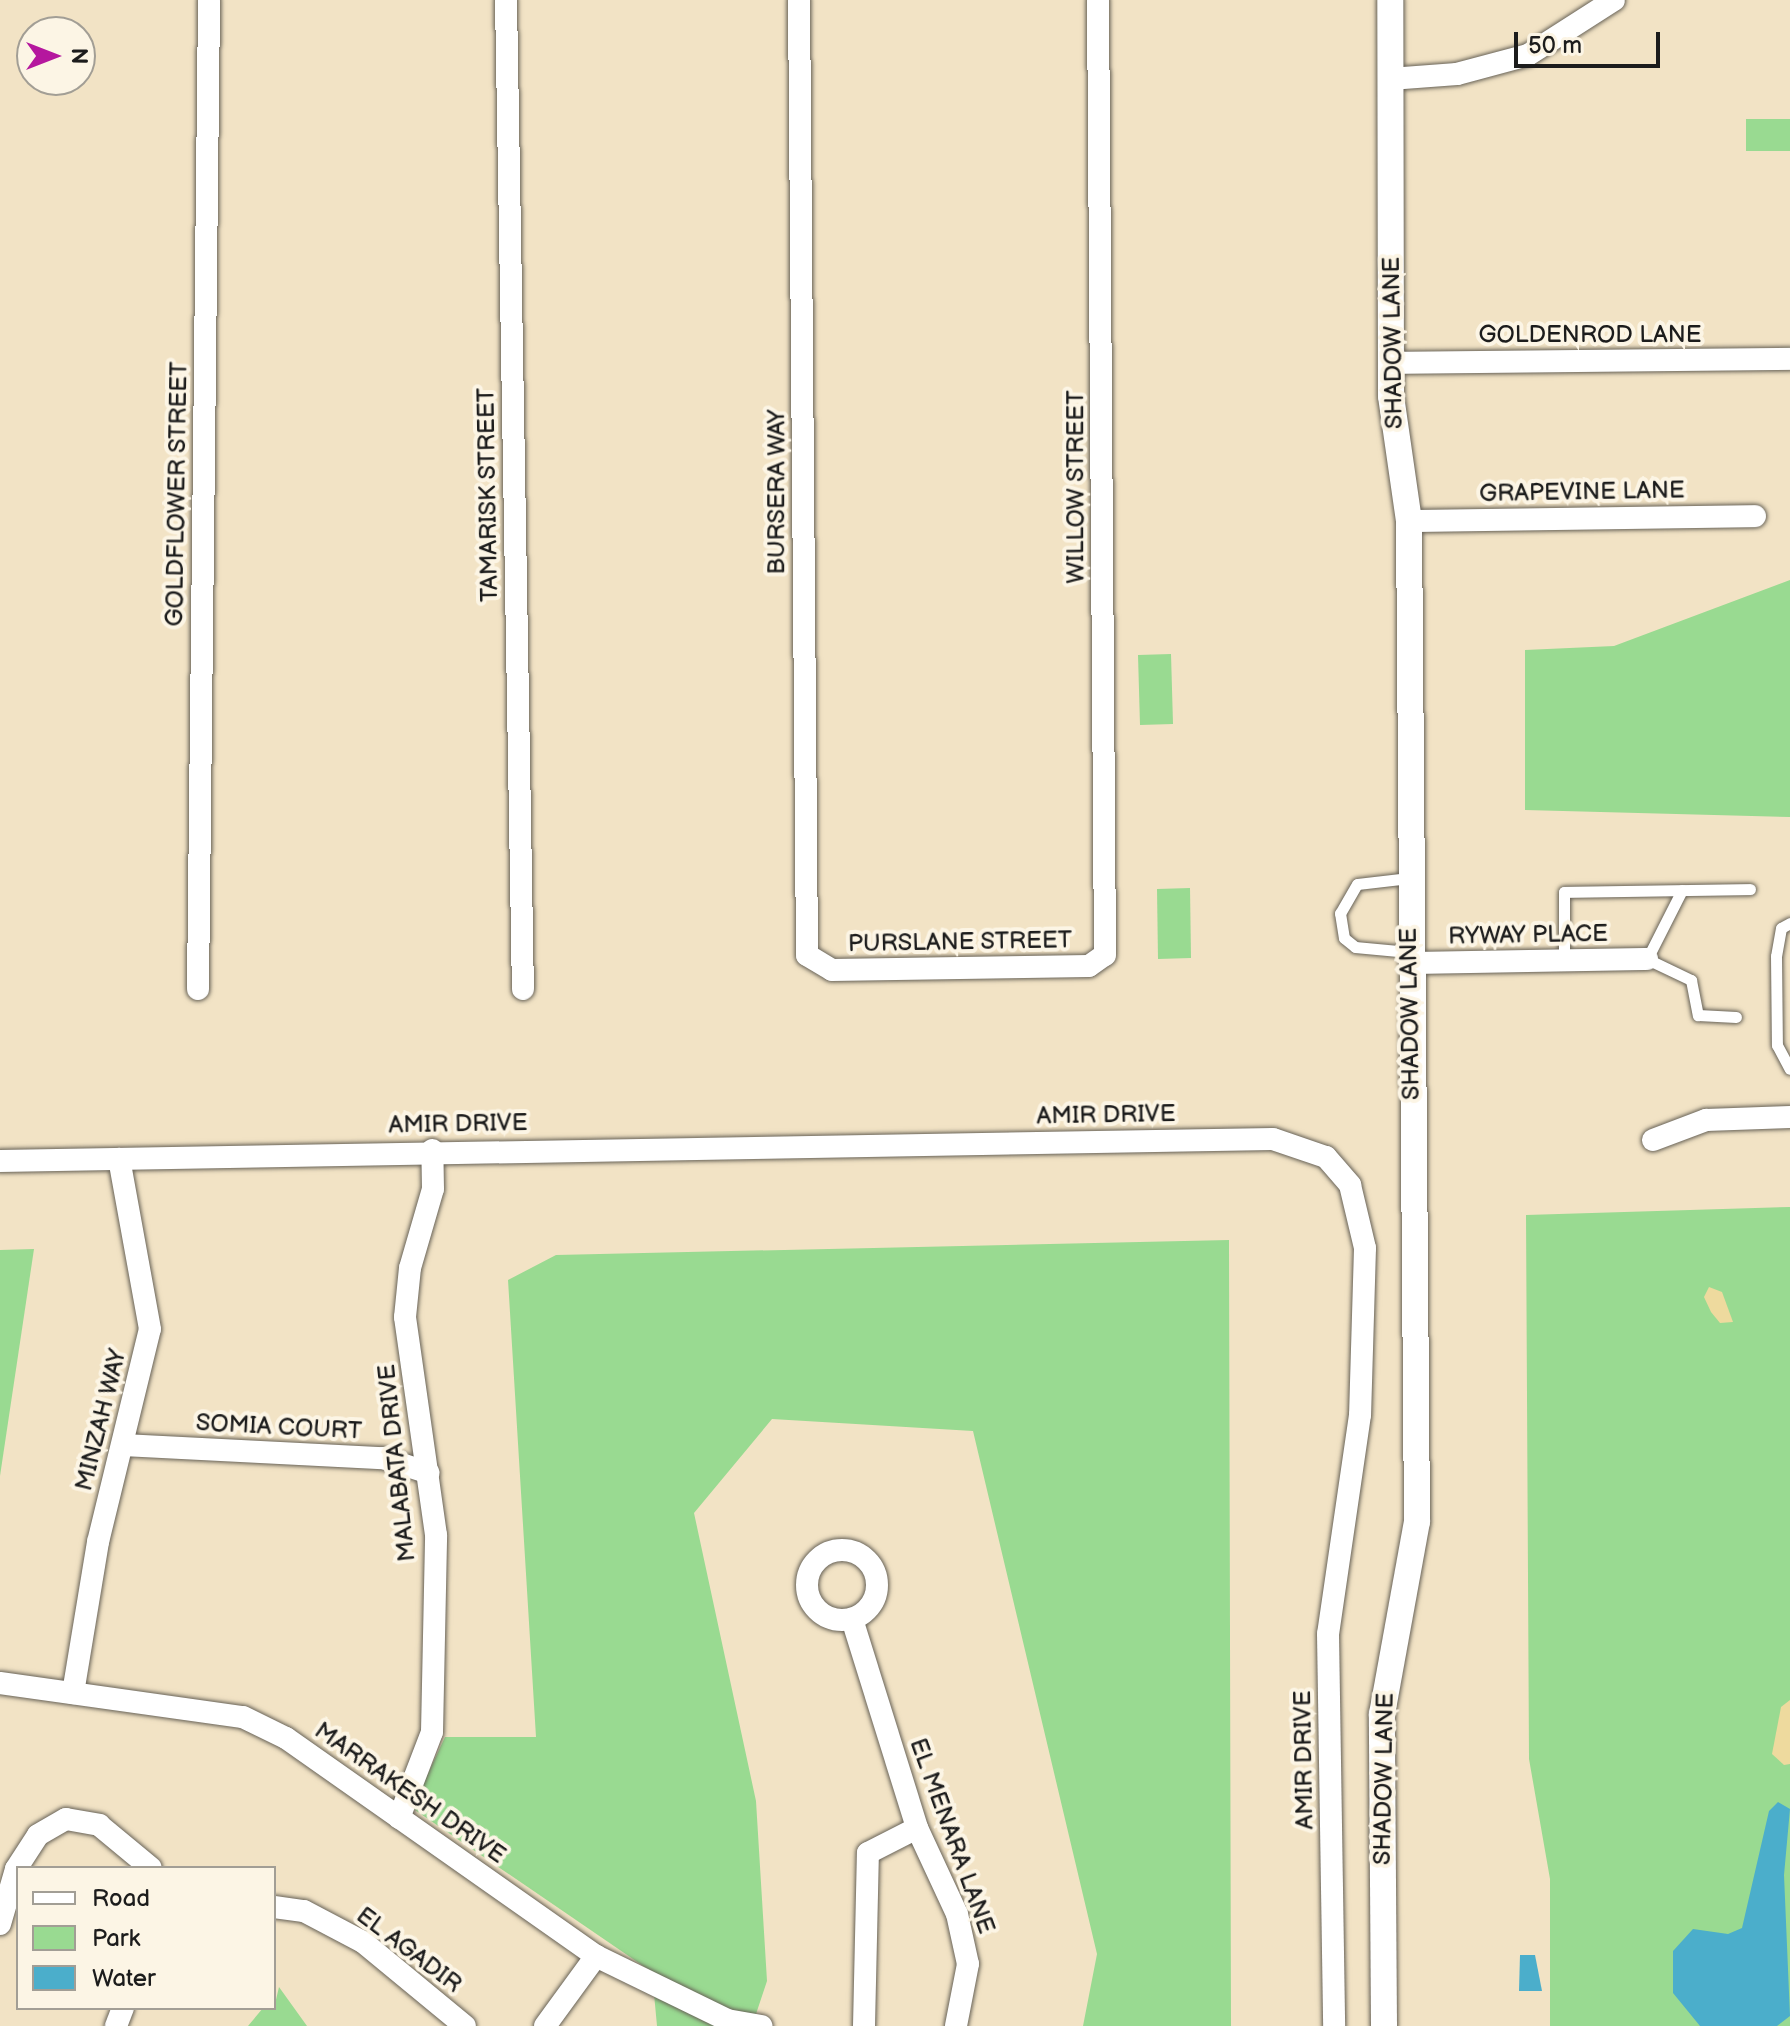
<!DOCTYPE html>
<style>
body{margin:0}
#map{position:relative;width:1790px;height:2026px;overflow:hidden;background:#f2e3c5;font-family:"Balsamiq Sans",sans-serif}
div>[style]{position:absolute}
[style*='--x']{left:calc(var(--x)*1px);top:calc(var(--y)*1px);width:calc(var(--w)*1px);rotate:calc(var(--a)*1deg)}
.green>*{inset:0;background:#99da91}
.sand>*{inset:0;background:#eeda9e}
.water>*{inset:0;background:#4baecb}
.roads{filter:drop-shadow(0 0 2px #676257) drop-shadow(0 0 2px #676257)}
.service>*{height:11px;margin:-5.5px;padding:0 5.5px;transform-origin:5.5px;border-radius:5.5px;background:#fff}
.minor>*{height:22px;margin:-11px;padding:0 11px;transform-origin:11px;border-radius:11px;background:#fff}
.minor>.ring{margin:-11px;padding:0;box-sizing:content-box;background:none;border:22px solid #fff;border-radius:50%}
.tertiary>*{height:26px;margin:-13px;padding:0 13px;transform-origin:13px;border-radius:13px;background:#fff}
span{translate:-50% -50%;white-space:nowrap;text-align:center;line-height:1.15;-webkit-text-stroke:8px #fcf5e5;paint-order:stroke}
.street-label{font-size:24px;color:#1c1c1c}
.legend{position:absolute;left:16px;top:1866px;width:260px;height:144px;box-sizing:border-box;background:#fcf5e5;border:2px solid #a29e95;margin:0;padding:10px 14px;list-style:none;font-size:24px;color:#1c1c1c}
.legend li{display:flex;align-items:center;gap:16px;height:40px}
.legend b{width:40px;border:2px solid #a29e95}
.north{position:absolute;left:16px;top:16px;width:80px;height:80px;box-sizing:border-box;background:#fcf5e5;border:2px solid #a29e95;border-radius:50%;rotate:90deg;font-size:22px;font-weight:700;line-height:32px;text-align:center;color:#1c1c1c}
.north::after{content:'';display:block;margin:auto;width:28px;height:36px;background:#b5179e;clip-path:polygon(50% 0,100% 100%,50% 72%,0 100%)}
.scale{position:absolute;left:1514px;top:32px;width:146px;height:36px;box-sizing:border-box;border:4px solid #1c1c1c;border-top:0;padding-left:10px;font-size:24px;line-height:28px;white-space:nowrap;color:#1c1c1c;-webkit-text-stroke:6px #fcf5e5;paint-order:stroke}
</style>
<div id="map">
<div class="green">
<i style="clip-path:polygon(1746px 119px,1790px 119px,1790px 151px,1746px 151px)"></i>
<i style="clip-path:polygon(1790px 580px,1790px 817px,1525px 810px,1525px 650px,1614px 646px)"></i>
<i style="clip-path:polygon(1171px 654px,1173px 724px,1140px 725px,1138px 655px)"></i>
<i style="clip-path:polygon(1190px 888px,1191px 958px,1158px 959px,1157px 889px)"></i>
<i style="clip-path:polygon(1790px 1207px,1790px 2026px,1550px 2026px,1550px 1879px,1529px 1759px,1526px 1215px)"></i>
<i style="clip-path:polygon(1229px 1240px,1231px 2026px,1083px 2026px,1097px 1954px,973px 1431px,772px 1419px,694px 1513px,756px 1801px,767px 1981px,752px 2026px,657px 2026px,652px 1972px,412px 1808px,445px 1737px,536px 1737px,508px 1280px,556px 1255px)"></i>
<i style="clip-path:polygon(34px 1249px,0 1476px,0 1250px)"></i>
<i style="clip-path:polygon(279px 1987px,307px 2026px,248px 2026px,263px 2008px,274px 2008px)"></i>
</div>
<div class="sand">
<i style="clip-path:polygon(1709px 1287px,1722px 1292px,1733px 1322px,1720px 1323px,1711px 1312px,1704px 1297px)"></i>
<i style="clip-path:polygon(1790px 1700px,1790px 1764px,1784px 1765px,1772px 1754px,1781px 1707px)"></i>
</div>
<div class="water">
<i style="clip-path:polygon(1778px 1802px,1790px 1809px,1784px 1875px,1790px 2016px,1777px 2026px,1700px 2026px,1673px 1993px,1673px 1951px,1693px 1929px,1728px 1934px,1742px 1928px,1769px 1811px)"></i>
<i style="clip-path:polygon(1520px 1955px,1535px 1955px,1542px 1991px,1519px 1991px)"></i>
</div>
<div class="roads">
<div class="service">
<i style="--x:1409;--y:878;--w:52;--a:173.4"></i>
<i style="--x:1357;--y:884;--w:34;--a:120"></i>
<i style="--x:1340;--y:913;--w:25;--a:81"></i>
<i style="--x:1344;--y:938;--w:14;--a:39"></i>
<i style="--x:1355;--y:947;--w:54;--a:5.3"></i>
<i style="--x:1682;--y:890;--w:77;--a:116.9"></i>
<i style="--x:1647;--y:959;--w:49;--a:25.5"></i>
<i style="--x:1691;--y:980;--w:36;--a:79"></i>
<i style="--x:1698;--y:1015;--w:38;--a:3"></i>
<i style="--x:1790;--y:923;--w:10;--a:151"></i>
<i style="--x:1781;--y:928;--w:28;--a:100"></i>
<i style="--x:1776;--y:956;--w:89;--a:89.4"></i>
<i style="--x:1777;--y:1045;--w:27;--a:62"></i>
<i style="--x:1564;--y:960;--w:68;--a:-90"></i>
<i style="--x:1564;--y:892;--w:186;--a:-0.9"></i>
</div>
<div class="minor">
<i style="--x:506;--y:0;--w:989;--a:89.02"></i>
<i style="--x:799;--y:0;--w:955;--a:89.52"></i>
<i style="--x:807;--y:955;--w:29;--a:31"></i>
<i style="--x:832;--y:970;--w:257;--a:-0.9"></i>
<i style="--x:1089;--y:966;--w:19;--a:-35"></i>
<i style="--x:1105;--y:955;--w:955;--a:-90.42"></i>
<i style="--x:1390;--y:79;--w:67;--a:-4.3"></i>
<i style="--x:1457;--y:74;--w:73;--a:-15"></i>
<i style="--x:1528;--y:55;--w:102;--a:-32.6"></i>
<i style="--x:1391;--y:363;--w:399;--a:-0.6"></i>
<i style="--x:1409;--y:521;--w:346;--a:-0.8"></i>
<i style="--x:1410;--y:963;--w:237;--a:-1"></i>
<i style="--x:198;--y:989;--w:989;--a:-89.36"></i>
<i style="--x:1653;--y:1140;--w:57;--a:-20.7"></i>
<i style="--x:1706;--y:1120;--w:84;--a:-2"></i>
<i style="--x:0;--y:1161;--w:1273;--a:-0.99"></i>
<i style="--x:1273;--y:1139;--w:56;--a:18.8"></i>
<i style="--x:1326;--y:1157;--w:37;--a:49"></i>
<i style="--x:1350;--y:1185;--w:65;--a:76.6"></i>
<i style="--x:1365;--y:1248;--w:167;--a:91.7"></i>
<i style="--x:1360;--y:1415;--w:221;--a:98.3"></i>
<i style="--x:1328;--y:1634;--w:392;--a:89.1"></i>
<i style="--x:123;--y:1445;--w:260;--a:2.9"></i>
<i style="--x:383;--y:1458;--w:48;--a:18.1"></i>
<i class="ring" style="left:807px;top:1550px;width:48px;height:48px"></i>
<i style="--x:852;--y:1619;--w:219;--a:72.7"></i>
<i style="--x:917;--y:1828;--w:95;--a:65.1"></i>
<i style="--x:957;--y:1914;--w:51;--a:77.6"></i>
<i style="--x:968;--y:1964;--w:63;--a:101"></i>
<i style="--x:0;--y:1683;--w:245;--a:8"></i>
<i style="--x:243;--y:1717;--w:48;--a:26"></i>
<i style="--x:286;--y:1738;--w:379;--a:35.1"></i>
<i style="--x:596;--y:1956;--w:146;--a:26"></i>
<i style="--x:727;--y:2020;--w:35;--a:10"></i>
<i style="--x:73;--y:1693;--w:153;--a:-80.6"></i>
<i style="--x:98;--y:1542;--w:219;--a:-76.3"></i>
<i style="--x:150;--y:1329;--w:173;--a:-100.3"></i>
<i style="--x:399;--y:1818;--w:92;--a:-69"></i>
<i style="--x:432;--y:1732;--w:197;--a:-88.8"></i>
<i style="--x:436;--y:1535;--w:220;--a:-98.1"></i>
<i style="--x:405;--y:1317;--w:49;--a:-84.2"></i>
<i style="--x:410;--y:1268;--w:82;--a:-73.8"></i>
<i style="--x:433;--y:1189;--w:39;--a:-91"></i>
<i style="--x:274;--y:1907;--w:30;--a:8"></i>
<i style="--x:304;--y:1911;--w:67;--a:27.7"></i>
<i style="--x:363;--y:1942;--w:132;--a:39.5"></i>
<i style="--x:0;--y:1924;--w:57;--a:-73.8"></i>
<i style="--x:16;--y:1869;--w:40;--a:-57.1"></i>
<i style="--x:38;--y:1835;--w:32;--a:-30"></i>
<i style="--x:66;--y:1819;--w:34;--a:10"></i>
<i style="--x:99;--y:1825;--w:67;--a:39.6"></i>
<i style="--x:116;--y:2026;--w:19;--a:-69"></i>
<i style="--x:545;--y:2026;--w:87;--a:-53.9"></i>
<i style="--x:864;--y:2026;--w:173;--a:-88.7"></i>
<i style="--x:868;--y:1853;--w:55;--a:-27"></i>
</div>
<div class="tertiary">
<i style="--x:1384;--y:2026;--w:312;--a:-90.4"></i>
<i style="--x:1382;--y:1714;--w:195;--a:-79.7"></i>
<i style="--x:1417;--y:1522;--w:1001;--a:-90.46"></i>
<i style="--x:1409;--y:521;--w:126;--a:-98.2"></i>
<i style="--x:1391;--y:396;--w:396;--a:-90.1"></i>
</div>
</div>
<div class="street-label">
<span style="left:1590px;top:335px">GOLDENROD LANE</span>
<span style="left:1393px;top:343px;rotate:-91deg">SHADOW LANE</span>
<span style="left:1076px;top:487px;rotate:-90deg">WILLOW STREET</span>
<span style="left:777px;top:492px;rotate:-90deg">BURSERA WAY</span>
<span style="left:1582px;top:492px;rotate:-1deg">GRAPEVINE LANE</span>
<span style="left:177px;top:494px;rotate:-89deg">GOLDFLOWER STREET</span>
<span style="left:488px;top:495px;rotate:-91deg">TAMARISK STREET</span>
<span style="left:1528px;top:935px;rotate:-1deg">RYWAY PLACE</span>
<span style="left:960px;top:942px;rotate:-1deg">PURSLANE STREET</span>
<span style="left:1410px;top:1014px;rotate:-91deg">SHADOW LANE</span>
<span style="left:1106px;top:1115px;rotate:-1deg">AMIR DRIVE</span>
<span style="left:458px;top:1124px;rotate:-1deg">AMIR DRIVE</span>
<span style="left:101px;top:1420px;rotate:-76deg">MINZAH WAY</span>
<span style="left:279px;top:1427px;rotate:3deg">SOMIA COURT</span>
<span style="left:397px;top:1463px;rotate:-96deg">MALABATA DRIVE</span>
<span style="left:1304px;top:1760px;rotate:-91deg">AMIR DRIVE</span>
<span style="left:1384px;top:1779px;rotate:-89deg">SHADOW LANE</span>
<span style="left:410px;top:1793px;rotate:35deg">MARRAKESH DRIVE</span>
<span style="left:952px;top:1836px;rotate:70deg">EL MENARA LANE</span>
<span style="left:409px;top:1950px;rotate:37deg">EL AGADIR</span>
</div>
<ul class="legend">
<li><b style="height:10px;background:#fff"></b>Road</li>
<li><b style="height:22px;background:#99da91"></b>Park</li>
<li><b style="height:22px;background:#4baecb"></b>Water</li>
</ul>
<div class="north">N</div>
<div class="scale">50 m</div>
</div>
